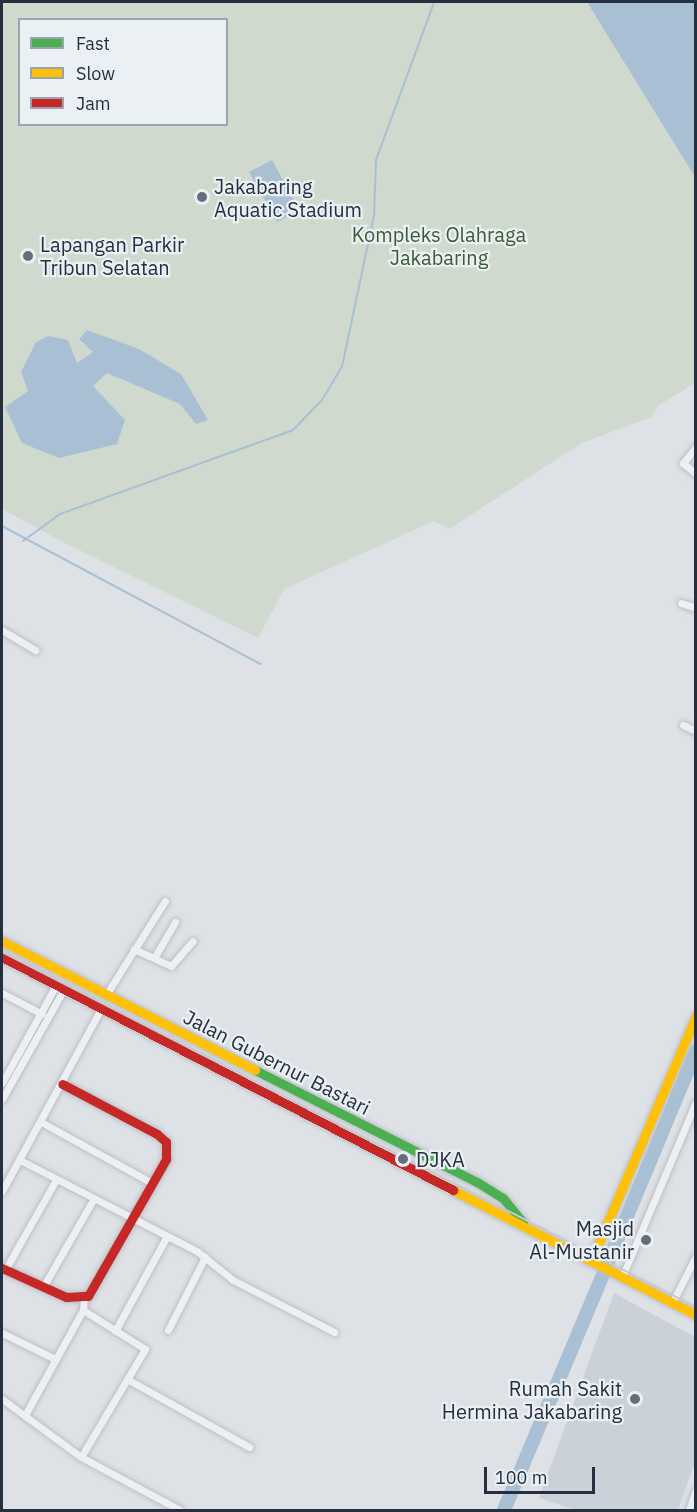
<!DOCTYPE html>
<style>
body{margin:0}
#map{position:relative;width:697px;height:1512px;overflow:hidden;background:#dee1e5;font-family:"IBM Plex Sans",sans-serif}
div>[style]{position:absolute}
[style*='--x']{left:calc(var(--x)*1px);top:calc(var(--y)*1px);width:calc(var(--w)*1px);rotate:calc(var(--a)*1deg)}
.built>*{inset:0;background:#cbd1d9}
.green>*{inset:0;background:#cfd9ce}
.water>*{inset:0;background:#a9c0d4}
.stream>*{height:2px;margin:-1px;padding:0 1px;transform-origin:1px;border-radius:1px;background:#a9c0d4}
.river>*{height:14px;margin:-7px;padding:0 7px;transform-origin:7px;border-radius:7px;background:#a9c0d4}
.roads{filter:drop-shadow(0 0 2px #bcbfc3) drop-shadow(0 0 2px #bcbfc3)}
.street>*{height:7px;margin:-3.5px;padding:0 3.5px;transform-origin:3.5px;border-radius:3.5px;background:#eeeff2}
.fast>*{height:9px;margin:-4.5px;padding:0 4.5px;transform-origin:4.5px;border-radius:4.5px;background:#4caf50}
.slow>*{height:9px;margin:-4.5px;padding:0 4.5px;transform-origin:4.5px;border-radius:4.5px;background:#ffc107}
.jam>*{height:9px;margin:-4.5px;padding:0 4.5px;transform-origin:4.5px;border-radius:4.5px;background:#c62828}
.tram>*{height:1.5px;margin:-0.75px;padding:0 0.75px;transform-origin:0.75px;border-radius:0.75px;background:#c7c9cc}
.dots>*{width:16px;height:16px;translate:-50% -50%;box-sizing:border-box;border:3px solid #ebf0f5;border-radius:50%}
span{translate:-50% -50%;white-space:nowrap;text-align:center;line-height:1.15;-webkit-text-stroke:4.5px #ebf0f5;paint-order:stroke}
.poi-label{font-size:20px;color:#24303f}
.left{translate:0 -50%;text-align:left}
.right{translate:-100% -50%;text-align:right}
.park-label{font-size:20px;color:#3b5c30}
.street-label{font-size:20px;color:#24303f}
.frame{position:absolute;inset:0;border:3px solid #24303f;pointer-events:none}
.legend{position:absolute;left:18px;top:18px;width:210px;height:108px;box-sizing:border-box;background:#ebf0f5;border:2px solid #9ba3ac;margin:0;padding:8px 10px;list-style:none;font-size:18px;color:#24303f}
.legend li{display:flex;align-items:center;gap:12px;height:30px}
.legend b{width:30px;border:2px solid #9ba3ac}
.scale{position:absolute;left:484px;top:1467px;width:111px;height:27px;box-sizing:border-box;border:3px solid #24303f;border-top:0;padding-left:8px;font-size:18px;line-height:21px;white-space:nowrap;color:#24303f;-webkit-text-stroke:4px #ebf0f5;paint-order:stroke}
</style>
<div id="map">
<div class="built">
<i style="clip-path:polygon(614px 1293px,695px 1337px,695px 1462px,678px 1510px,575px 1510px,539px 1498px)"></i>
</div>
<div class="green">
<i style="clip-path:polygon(evenodd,2px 2px,695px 2px,695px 383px,659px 405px,651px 417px,582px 443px,449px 529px,434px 521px,284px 589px,258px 638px,57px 539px,2px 509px,2px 2px,20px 20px,226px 20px,226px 124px,20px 124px,20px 20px)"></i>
</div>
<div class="water">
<i style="clip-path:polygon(587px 2px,695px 2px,695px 177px)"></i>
<i style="clip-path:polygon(272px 160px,299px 210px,277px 222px,249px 172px)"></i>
<i style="clip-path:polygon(87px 330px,139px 349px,181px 374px,208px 420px,196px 424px,180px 404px,107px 373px,93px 386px,125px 420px,117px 444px,59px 458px,22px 443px,5px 407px,28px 391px,21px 372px,36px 342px,48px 336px,68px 340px,77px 363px,93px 352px,79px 339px)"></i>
</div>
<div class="stream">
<i style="--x:2;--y:526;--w:293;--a:28.1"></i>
<i style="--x:23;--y:541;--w:46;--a:-36.1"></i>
<i style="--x:60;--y:514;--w:248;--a:-19.8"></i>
<i style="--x:293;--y:430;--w:42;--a:-46"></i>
<i style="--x:322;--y:400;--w:39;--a:-59"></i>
<i style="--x:342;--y:367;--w:155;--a:-78.1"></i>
<i style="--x:374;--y:215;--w:55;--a:-87.9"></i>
<i style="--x:376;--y:160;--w:168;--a:-69.8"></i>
</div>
<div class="river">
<i style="--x:608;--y:1262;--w:229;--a:-67.4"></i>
<i style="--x:504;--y:1510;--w:256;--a:-67.2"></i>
</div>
<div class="roads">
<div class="street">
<i style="--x:696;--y:447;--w:21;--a:129"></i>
<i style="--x:683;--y:463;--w:17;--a:40"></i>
<i style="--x:681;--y:603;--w:16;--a:18"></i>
<i style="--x:2;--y:630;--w:39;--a:31"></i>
<i style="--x:683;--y:725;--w:14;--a:25"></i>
<i style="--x:134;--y:949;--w:41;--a:24.7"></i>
<i style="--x:171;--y:966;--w:33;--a:-49"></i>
<i style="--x:154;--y:958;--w:42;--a:-59.7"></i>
<i style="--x:2;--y:993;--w:45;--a:27.7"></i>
<i style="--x:106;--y:995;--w:111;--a:-57.9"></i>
<i style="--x:2;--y:1083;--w:112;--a:-61.1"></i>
<i style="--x:2;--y:1099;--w:126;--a:-60.6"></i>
<i style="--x:41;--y:1122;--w:127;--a:28.8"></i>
<i style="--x:20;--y:1160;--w:200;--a:27.3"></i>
<i style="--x:198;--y:1252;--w:45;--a:38.7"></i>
<i style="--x:233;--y:1280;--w:114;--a:27.2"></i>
<i style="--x:2;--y:1191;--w:207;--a:-61.5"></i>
<i style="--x:5;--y:1270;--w:103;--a:-60.5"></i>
<i style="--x:622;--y:1277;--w:190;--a:-67.1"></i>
<i style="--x:43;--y:1287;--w:100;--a:-60.1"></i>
<i style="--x:672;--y:1303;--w:53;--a:-62.9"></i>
<i style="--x:168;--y:1330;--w:82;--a:-63.1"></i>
<i style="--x:115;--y:1331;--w:108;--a:-61.3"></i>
<i style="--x:2;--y:1333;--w:59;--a:26.1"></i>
<i style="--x:127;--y:1379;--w:140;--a:29.1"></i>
<i style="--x:2;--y:1399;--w:98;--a:36.3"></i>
<i style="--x:81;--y:1457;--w:112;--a:28.2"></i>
<i style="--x:25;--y:1415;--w:120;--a:-61.1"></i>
<i style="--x:81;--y:1457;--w:126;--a:-59.3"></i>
<i style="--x:145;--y:1349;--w:73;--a:-147.8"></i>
<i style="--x:83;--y:1310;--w:11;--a:-85"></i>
<i style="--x:689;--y:1510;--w:21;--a:-71"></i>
</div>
<div class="fast">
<i style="--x:255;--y:1070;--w:249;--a:26.8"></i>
<i style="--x:477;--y:1182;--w:31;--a:32"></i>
<i style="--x:503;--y:1198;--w:32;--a:51"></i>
</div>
<div class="slow">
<i style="--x:2;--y:941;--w:284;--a:27"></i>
<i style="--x:453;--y:1190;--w:273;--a:27.2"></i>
<i style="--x:591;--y:1261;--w:267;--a:-66.8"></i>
</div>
<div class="jam">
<i style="--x:2;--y:957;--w:508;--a:27.32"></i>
<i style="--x:2;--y:1268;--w:70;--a:24.4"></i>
<i style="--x:66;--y:1297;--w:22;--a:-3"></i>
<i style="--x:88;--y:1296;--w:158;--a:-60.3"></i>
<i style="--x:166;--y:1159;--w:17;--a:-90"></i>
<i style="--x:166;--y:1142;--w:12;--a:-138"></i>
<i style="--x:157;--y:1134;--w:107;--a:-152.2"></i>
</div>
</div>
<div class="tram">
<i style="--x:2;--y:952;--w:780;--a:27.09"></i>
</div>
<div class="dots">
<i style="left:202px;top:197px;background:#656e79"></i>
<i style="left:28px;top:256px;background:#656e79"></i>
<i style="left:403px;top:1159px;background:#656e79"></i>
<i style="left:646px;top:1240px;background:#656e79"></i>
<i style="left:635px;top:1399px;background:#656e79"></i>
</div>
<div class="poi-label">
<span class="left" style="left:214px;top:198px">Jakabaring<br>Aquatic Stadium</span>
<span class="left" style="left:40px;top:256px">Lapangan Parkir<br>Tribun Selatan</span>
<span class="left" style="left:416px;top:1159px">DJKA</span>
<span class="right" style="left:634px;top:1240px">Masjid<br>Al-Mustanir</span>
<span class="right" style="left:622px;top:1400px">Rumah Sakit<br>Hermina Jakabaring</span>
</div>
<div class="park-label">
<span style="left:439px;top:246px">Kompleks Olahraga<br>Jakabaring</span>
</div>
<div class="street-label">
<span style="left:277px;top:1062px;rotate:27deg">Jalan Gubernur Bastari</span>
</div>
<div class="frame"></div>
<ul class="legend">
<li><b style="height:8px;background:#4caf50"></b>Fast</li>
<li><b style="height:8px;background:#ffc107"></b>Slow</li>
<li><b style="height:8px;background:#c62828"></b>Jam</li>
</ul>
<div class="scale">100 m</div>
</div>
